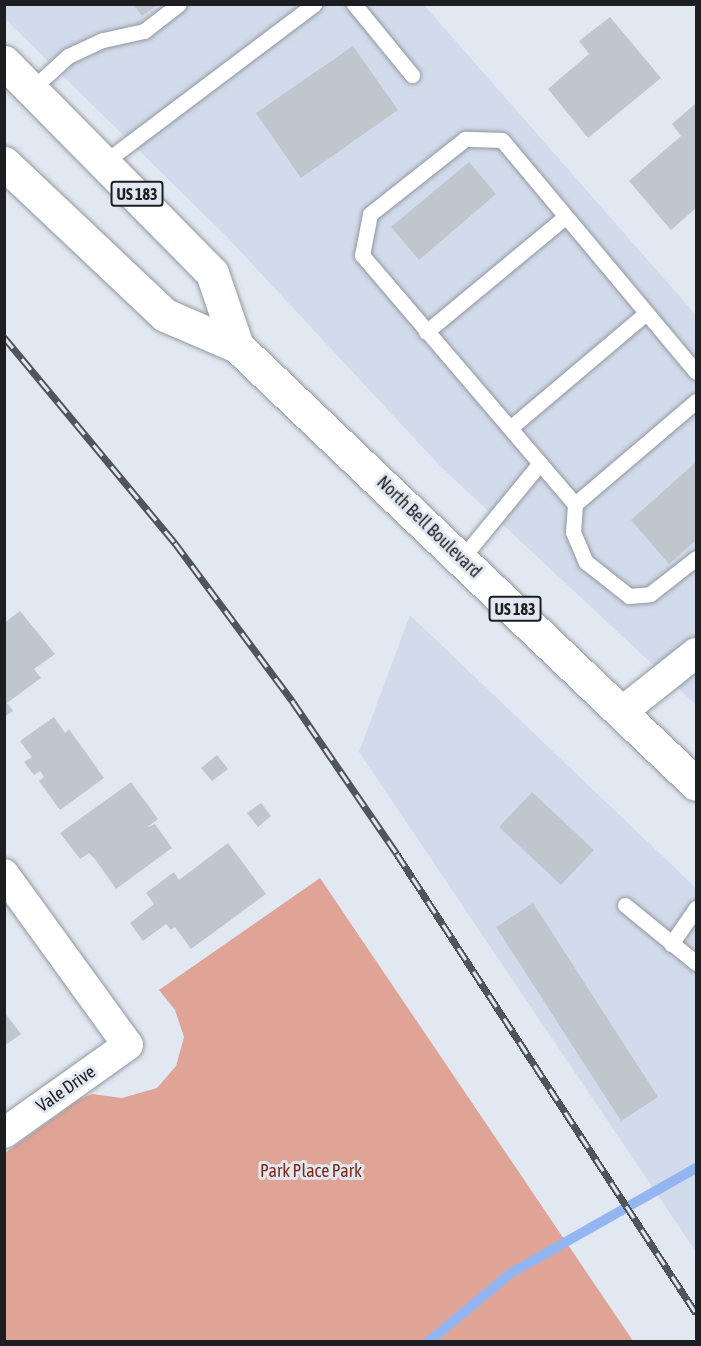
<!DOCTYPE html>
<style>
body{margin:0}
#map{position:relative;width:701px;height:1346px;overflow:hidden;background:#e2e8f1;font-family:"Asap Condensed",sans-serif}
div>[style]{position:absolute}
[style*='--x']{left:calc(var(--x)*1px);top:calc(var(--y)*1px);width:calc(var(--w)*1px);rotate:calc(var(--a)*1deg)}
.built>*{inset:0;background:#d2dbeb}
.green>*{inset:0;background:#e0a496}
.stream>*{height:10px;margin:-5px;padding:0 5px;transform-origin:5px;border-radius:5px;background:#93b6f2}
.building>*{inset:0;background:#c0c6ce}
.roads{filter:drop-shadow(0 0 2px #92979f) drop-shadow(0 0 2px #92979f)}
.lane>*{height:15px;margin:-7.5px;padding:0 7.5px;transform-origin:7.5px;border-radius:7.5px;background:#fff}
.street>*{height:30px;margin:-15px;padding:0 15px;transform-origin:15px;border-radius:15px;background:#fff}
.primary>*{height:33px;margin:-16.5px;padding:0 16.5px;transform-origin:16.5px;border-radius:16.5px;background:#fff}
.rail>*{height:7px;margin-top:-3.5px;transform-origin:0;background:repeating-linear-gradient(90deg,#e2e8f1 0 14px,#515459 0 28px);box-sizing:border-box;border-block:2px solid #515459}
span{translate:-50% -50%;white-space:nowrap;text-align:center;line-height:1.15;-webkit-text-stroke:6px #e2e8f1;paint-order:stroke}
.shield-label span{padding:2px 4px;background:#e2e8f1;border:2px solid;border-radius:4px;-webkit-text-stroke-width:0}
.shield-label{font-size:16px;color:#1c1e21;font-weight:700}
.street-label{font-size:18px;color:#1c1e21}
.park-label{font-size:18px;color:#812918}
.frame{position:absolute;inset:0;border:6px solid #1c1e21;pointer-events:none}
</style>
<div id="map">
<div class="built">
<i style="clip-path:polygon(4px 5px,424px 5px,696px 315px,696px 705px,441px 467px,228px 238px,5px 19px)"></i>
<i style="clip-path:polygon(410px 615px,696px 888px,696px 1252px,359px 752px)"></i>
</div>
<div class="green">
<i style="clip-path:polygon(320px 878px,633px 1341px,5px 1341px,5px 1153px,80px 1099px,92px 1094px,122px 1098px,157px 1088px,176px 1066px,184px 1037px,175px 1010px,159px 990px)"></i>
</div>
<div class="stream">
<i style="--x:428;--y:1342;--w:108;--a:-39.7"></i>
<i style="--x:511;--y:1273;--w:213;--a:-29.6"></i>
</div>
<div class="building">
<i style="clip-path:polygon(134px 5px,157px 5px,142px 16px)"></i>
<i style="clip-path:polygon(610px 17px,661px 78px,588px 138px,548px 89px,589px 54px,579px 41px)"></i>
<i style="clip-path:polygon(353px 46px,398px 110px,301px 178px,256px 113px)"></i>
<i style="clip-path:polygon(696px 103px,696px 208px,671px 230px,629px 181px,681px 136px,672px 124px)"></i>
<i style="clip-path:polygon(469px 162px,496px 194px,419px 260px,391px 227px)"></i>
<i style="clip-path:polygon(696px 462px,696px 540px,669px 564px,631px 520px)"></i>
<i style="clip-path:polygon(20px 611px,55px 654px,34px 669px,41px 678px,7px 703px,13px 711px,4px 717px,4px 623px)"></i>
<i style="clip-path:polygon(54px 717px,65px 733px,69px 729px,104px 778px,60px 810px,39px 781px,44px 777px,40px 771px,34px 775px,24px 762px,32px 757px,20px 741px)"></i>
<i style="clip-path:polygon(217px 755px,228px 769px,212px 781px,201px 768px)"></i>
<i style="clip-path:polygon(131px 782px,158px 819px,146px 828px,155px 824px,172px 848px,116px 889px,95px 859px,89px 853px,80px 859px,60px 833px)"></i>
<i style="clip-path:polygon(532px 792px,594px 850px,561px 885px,499px 827px)"></i>
<i style="clip-path:polygon(261px 803px,271px 816px,258px 827px,247px 813px)"></i>
<i style="clip-path:polygon(228px 843px,266px 894px,191px 949px,175px 927px,171px 930px,166px 924px,143px 941px,130px 923px,154px 904px,146px 893px,174px 872px,179px 880px)"></i>
<i style="clip-path:polygon(533px 903px,658px 1097px,621px 1121px,496px 927px)"></i>
<i style="clip-path:polygon(4px 1012px,21px 1034px,4px 1046px)"></i>
</div>
<div class="roads">
<div class="lane">
<i style="--x:354;--y:4;--w:92;--a:50.8"></i>
<i style="--x:33;--y:88;--w:47;--a:-42.4"></i>
<i style="--x:68;--y:56;--w:38;--a:-25"></i>
<i style="--x:103;--y:40;--w:42;--a:-12.4"></i>
<i style="--x:144;--y:31;--w:44;--a:-37.6"></i>
<i style="--x:106;--y:161;--w:261;--a:-37"></i>
<i style="--x:426;--y:332;--w:179;--a:-39.6"></i>
<i style="--x:696;--y:372;--w:302;--a:-129.9"></i>
<i style="--x:502;--y:140;--w:37;--a:-178"></i>
<i style="--x:465;--y:139;--w:121;--a:141.7"></i>
<i style="--x:370;--y:214;--w:42;--a:101"></i>
<i style="--x:362;--y:255;--w:328;--a:49.5"></i>
<i style="--x:575;--y:504;--w:28;--a:94"></i>
<i style="--x:573;--y:532;--w:33;--a:67"></i>
<i style="--x:586;--y:562;--w:55;--a:38.3"></i>
<i style="--x:629;--y:596;--w:21;--a:-5"></i>
<i style="--x:650;--y:594;--w:58;--a:-38"></i>
<i style="--x:510;--y:428;--w:178;--a:-40.2"></i>
<i style="--x:575;--y:504;--w:159;--a:-40.4"></i>
<i style="--x:462;--y:558;--w:123;--a:-50.6"></i>
<i style="--x:625;--y:905;--w:92;--a:39.2"></i>
<i style="--x:671;--y:944;--w:44;--a:-55.2"></i>
</div>
<div class="street">
<i style="--x:623;--y:711;--w:93;--a:-38.5"></i>
<i style="--x:4;--y:874;--w:211;--a:54.1"></i>
<i style="--x:128;--y:1045;--w:152;--a:144.6"></i>
</div>
<div class="primary">
<i style="--x:4;--y:62;--w:296;--a:45.4"></i>
<i style="--x:212;--y:273;--w:77;--a:71.1"></i>
<i style="--x:4;--y:163;--w:221;--a:43.4"></i>
<i style="--x:165;--y:315;--w:78;--a:23.3"></i>
<i style="--x:237;--y:346;--w:634;--a:43.66"></i>
</div>
</div>
<div class="rail">
<i style="--x:4;--y:337;--w:268;--a:50.3"></i>
<i style="--x:175;--y:543;--w:198;--a:53.4"></i>
<i style="--x:293;--y:702;--w:184;--a:55.6"></i>
<i style="--x:397;--y:854;--w:548;--a:56.92"></i>
</div>
<div class="shield-label">
<span style="left:137px;top:194px">US 183</span>
<span style="left:515px;top:609px">US 183</span>
</div>
<div class="street-label">
<span style="left:429px;top:527px;rotate:44deg">North Bell Boulevard</span>
<span style="left:66px;top:1089px;rotate:-35deg">Vale Drive</span>
</div>
<div class="park-label">
<span style="left:311px;top:1171px">Park Place Park</span>
</div>
<div class="frame"></div>
</div>
